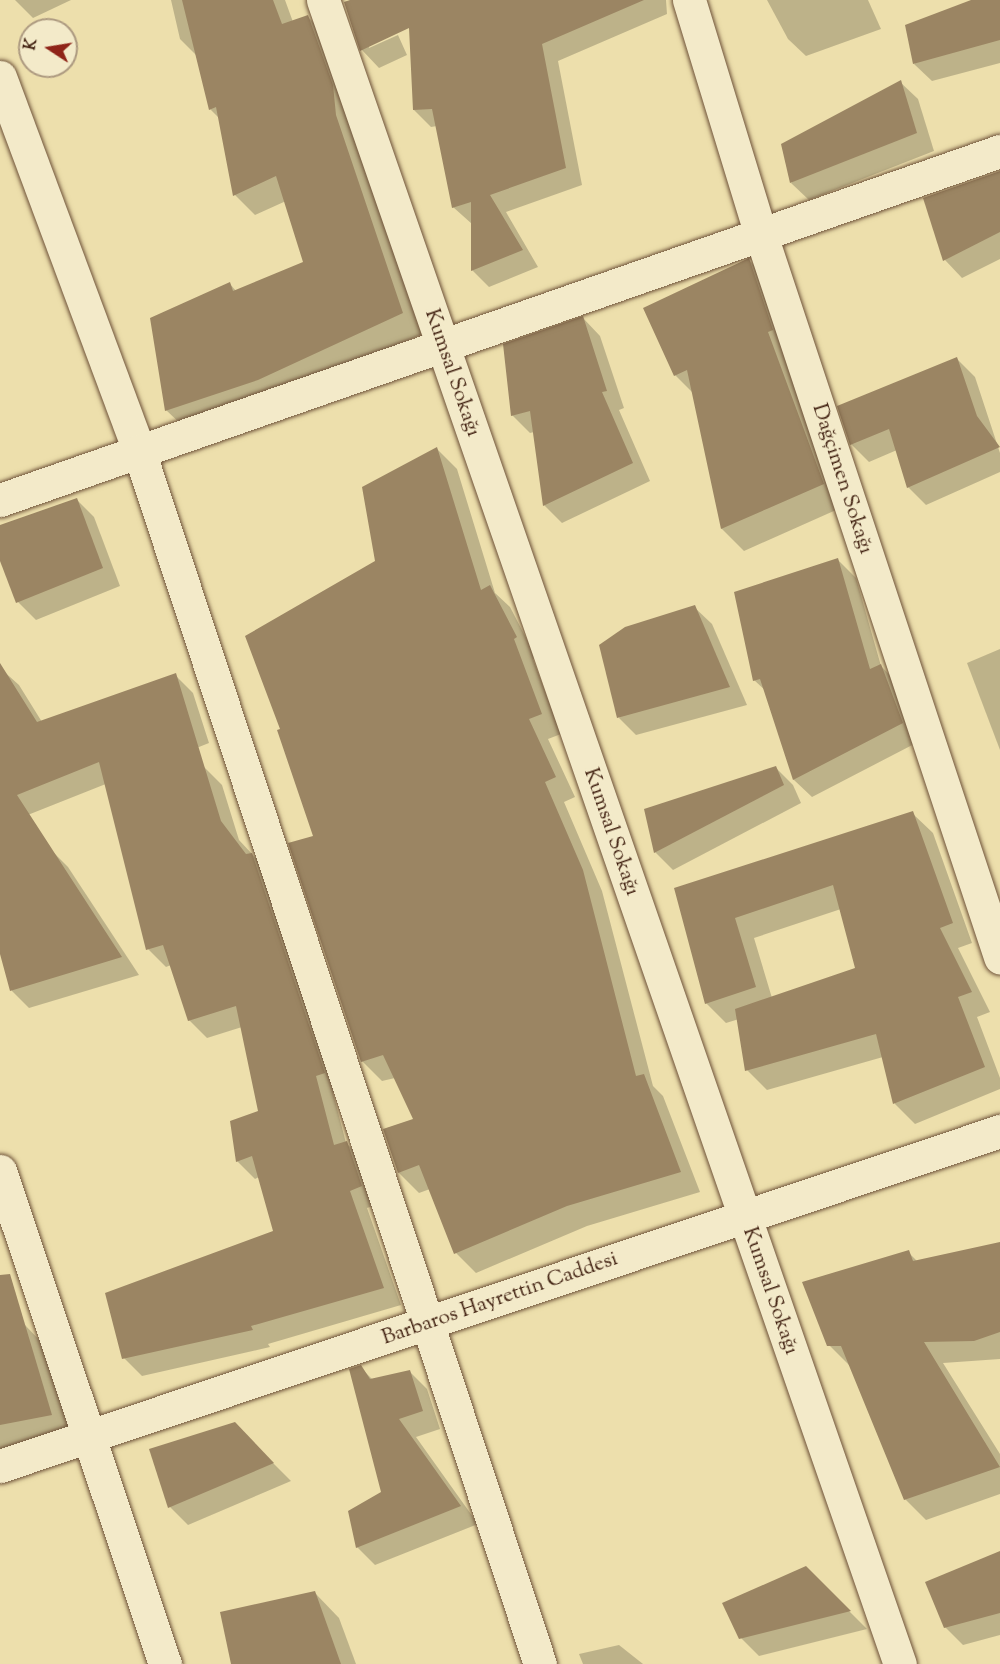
<!DOCTYPE html>
<meta charset="utf-8">
<style>
body{margin:0}
#map{position:relative;width:1000px;height:1664px;overflow:hidden;background:#eddfac;font-family:"Sorts Mill Goudy",serif}
div>[style]{position:absolute}
[style*='--x']{left:calc(var(--x)*1px);top:calc(var(--y)*1px);width:calc(var(--w)*1px);rotate:calc(var(--a)*1deg)}
.shadow>*{inset:0;background:#0003}
.building>*{inset:0;background:#9b8563}
.roads{filter:drop-shadow(0 0 2px #6e5239) drop-shadow(0 0 2px #6e5239)}
.street>*{height:33px;margin:-16.5px;padding:0 16.5px;transform-origin:16.5px;border-radius:16.5px;background:#f3eac9}
span{translate:-50% -50%;white-space:nowrap;text-align:center;line-height:1.15;-webkit-text-stroke:5px #f3eac9;paint-order:stroke}
.street-label{font-size:21px;color:#432313}
.north{position:absolute;left:18px;top:18px;width:60px;height:60px;box-sizing:border-box;background:#f3eac9;border:2px solid #ad9a80;border-radius:50%;rotate:282deg;font-size:16px;font-weight:700;line-height:24px;text-align:center;color:#432313}
.north::after{content:'';display:block;margin:auto;width:21px;height:27px;background:#8f2418;clip-path:polygon(50% 0,100% 100%,50% 72%,0 100%)}
</style>
<div id="map">
<div class="shadow">
<i style="clip-path:polygon(15px 0,71px 0,33px 18px)"></i>
<i style="clip-path:polygon(171px 0,285px 0,293px 22px,308px 17px,328px 37px,422px 334px,279px 400px,187px 430px,166px 410px,230px 284px,236px 291px,305px 263px,286px 201px,255px 215px,235px 195px,220px 119px,210px 109px,197px 56px,180px 39px)"></i>
<i style="clip-path:polygon(354px 0,375px 0,369px 48px,398px 35px,407px 55px,379px 68px,362px 50px)"></i>
<i style="clip-path:polygon(490px 0,666px 0,667px 14px,558px 61px,582px 185px,506px 212px,538px 267px,489px 287px,472px 270px,472px 224px,453px 207px,437px 126px,431px 127px,414px 110px)"></i>
<i style="clip-path:polygon(767px 0,868px 0,881px 29px,806px 56px,788px 39px)"></i>
<i style="clip-path:polygon(976px 0,1000px 0,1000px 63px,932px 81px,914px 64px)"></i>
<i style="clip-path:polygon(900px 82px,918px 99px,934px 151px,809px 200px,791px 183px)"></i>
<i style="clip-path:polygon(1000px 172px,1000px 259px,962px 278px,945px 260px)"></i>
<i style="clip-path:polygon(749px 260px,771px 282px,845px 506px,744px 551px,722px 529px,693px 393px,675px 375px)"></i>
<i style="clip-path:polygon(583px 318px,600px 336px,624px 408px,619px 410px,650px 481px,562px 523px,544px 505px,534px 432px,530px 433px,512px 415px)"></i>
<i style="clip-path:polygon(957px 359px,975px 377px,1000px 453px,1000px 472px,926px 505px,908px 487px,897px 450px,869px 462px,851px 444px)"></i>
<i style="clip-path:polygon(437px 449px,457px 469px,495px 593px,510px 607px,536px 657px,533px 659px,561px 734px,548px 739px,575px 797px,564px 802px,602px 891px,653px 1086px,663px 1096px,700px 1192px,587px 1226px,476px 1273px,456px 1253px,430px 1189px,419px 1193px,399px 1173px,415px 1120px,395px 1078px,382px 1081px,362px 1061px,315px 837px,377px 562px)"></i>
<i style="clip-path:polygon(76px 499px,94px 517px,120px 586px,36px 620px,18px 602px,0 557px,0 526px)"></i>
<i style="clip-path:polygon(838px 560px,856px 578px,881px 666px,898px 684px,920px 741px,812px 797px,794px 780px,766px 691px,754px 680px)"></i>
<i style="clip-path:polygon(694px 607px,712px 624px,747px 705px,636px 735px,619px 718px)"></i>
<i style="clip-path:polygon(1000px 649px,1000px 750px,967px 663px)"></i>
<i style="clip-path:polygon(0 668px,19px 685px,42px 722px,175px 675px,193px 693px,209px 743px,0 826px)"></i>
<i style="clip-path:polygon(204px 767px,222px 785px,239px 840px,269px 872px,342px 1091px,333px 1093px,346px 1143px,365px 1161px,379px 1204px,367px 1208px,401px 1305px,268px 1344px,270px 1347px,142px 1376px,124px 1358px,275px 1232px,259px 1177px,255px 1179px,237px 1161px,260px 1112px,242px 1027px,207px 1038px,189px 1020px,171px 965px,166px 967px,148px 949px)"></i>
<i style="clip-path:polygon(775px 767px,793px 785px,801px 803px,673px 870px,655px 852px)"></i>
<i style="clip-path:polygon(evenodd,912px 813px,933px 833px,972px 943px,958px 948px,990px 1012px,977px 1017px,1000px 1078px,1000px 1089px,915px 1124px,895px 1104px,883px 1057px,767px 1090px,747px 1070px,739px 1019px,726px 1023px,706px 1003px,676px 889px,912px 813px,841px 909px,857px 969px,772px 998px,754px 938px,841px 909px)"></i>
<i style="clip-path:polygon(50px 849px,68px 867px,139px 975px,29px 1008px,12px 991px,0 948px,0 875px)"></i>
<i style="clip-path:polygon(1000px 1244px,1000px 1359px,943px 1363px,1000px 1454px,1000px 1494px,926px 1520px,905px 1499px,850px 1366px,829px 1345px,908px 1252px,918px 1262px)"></i>
<i style="clip-path:polygon(24px 1324px,45px 1346px,73px 1436px,0 1451px,0 1332px)"></i>
<i style="clip-path:polygon(360px 1367px,373px 1380px,409px 1371px,427px 1389px,440px 1429px,416px 1437px,478px 1524px,375px 1565px,357px 1547px,383px 1493px)"></i>
<i style="clip-path:polygon(234px 1424px,291px 1481px,188px 1525px,170px 1507px)"></i>
<i style="clip-path:polygon(1000px 1552px,1000px 1635px,963px 1645px,945px 1627px)"></i>
<i style="clip-path:polygon(806px 1568px,867px 1629px,759px 1656px,741px 1638px)"></i>
<i style="clip-path:polygon(314px 1592px,339px 1618px,356px 1664px,232px 1664px)"></i>
<i style="clip-path:polygon(619px 1645px,643px 1664px,583px 1664px,579px 1654px)"></i>
</div>
<div class="building">
<i style="clip-path:polygon(182px 0,273px 0,282px 24px,308px 15px,333px 85px,336px 115px,403px 313px,258px 380px,165px 411px,150px 318px,230px 282px,233px 291px,303px 262px,276px 176px,233px 196px,216px 107px,209px 110px)"></i>
<i style="clip-path:polygon(350px 0,644px 0,542px 44px,566px 168px,490px 195px,523px 250px,471px 271px,471px 202px,452px 208px,432px 109px,413px 110px,409px 28px,360px 51px,344px 2px)"></i>
<i style="clip-path:polygon(971px 0,1000px 0,1000px 40px,913px 64px,905px 25px)"></i>
<i style="clip-path:polygon(901px 80px,917px 133px,790px 183px,781px 144px)"></i>
<i style="clip-path:polygon(1000px 171px,1000px 232px,943px 261px,923px 198px)"></i>
<i style="clip-path:polygon(749px 258px,773px 330px,768px 332px,824px 484px,721px 529px,687px 370px,674px 376px,643px 308px)"></i>
<i style="clip-path:polygon(583px 316px,607px 391px,602px 392px,633px 463px,543px 506px,530px 411px,511px 416px,503px 344px)"></i>
<i style="clip-path:polygon(957px 357px,977px 416px,1000px 447px,907px 488px,889px 429px,850px 445px,837px 406px)"></i>
<i style="clip-path:polygon(437px 447px,481px 590px,490px 585px,517px 637px,514px 639px,542px 714px,529px 719px,556px 777px,545px 782px,583px 870px,636px 1076px,644px 1074px,681px 1172px,567px 1206px,454px 1254px,419px 1165px,398px 1173px,383px 1129px,413px 1119px,383px 1055px,361px 1062px,288px 843px,313px 836px,277px 730px,280px 729px,245px 636px,375px 561px,362px 487px)"></i>
<i style="clip-path:polygon(77px 498px,103px 568px,16px 603px,0 561px,0 525px)"></i>
<i style="clip-path:polygon(838px 558px,870px 669px,881px 664px,903px 723px,793px 780px,760px 679px,753px 681px,734px 592px)"></i>
<i style="clip-path:polygon(695px 605px,730px 687px,617px 718px,599px 645px,625px 627px)"></i>
<i style="clip-path:polygon(0 663px,37px 722px,176px 673px,221px 821px,246px 854px,252px 853px,325px 1073px,316px 1076px,334px 1145px,347px 1141px,362px 1186px,350px 1191px,384px 1288px,251px 1326px,253px 1330px,122px 1359px,105px 1293px,273px 1231px,252px 1156px,236px 1162px,230px 1121px,258px 1111px,236px 1006px,188px 1021px,163px 945px,146px 950px,99px 762px,17px 795px,122px 957px,10px 991px,0 954px)"></i>
<i style="clip-path:polygon(776px 766px,784px 785px,654px 853px,644px 809px)"></i>
<i style="clip-path:polygon(913px 811px,953px 923px,940px 928px,972px 992px,958px 997px,985px 1067px,893px 1104px,876px 1034px,745px 1071px,735px 1009px,855px 968px,833px 885px,735px 918px,756px 987px,705px 1004px,674px 888px)"></i>
<i style="clip-path:polygon(1000px 1242px,1000px 1332px,974px 1341px,924px 1342px,1000px 1467px,904px 1500px,841px 1346px,827px 1346px,802px 1282px,909px 1250px,913px 1261px)"></i>
<i style="clip-path:polygon(10px 1274px,52px 1415px,0 1425px,0 1275px)"></i>
<i style="clip-path:polygon(361px 1365px,370px 1379px,410px 1370px,423px 1411px,399px 1419px,461px 1506px,356px 1548px,348px 1511px,381px 1492px,349px 1369px)"></i>
<i style="clip-path:polygon(235px 1422px,274px 1463px,168px 1508px,149px 1449px)"></i>
<i style="clip-path:polygon(1000px 1551px,1000px 1613px,944px 1628px,925px 1582px)"></i>
<i style="clip-path:polygon(806px 1566px,851px 1611px,739px 1639px,722px 1603px)"></i>
<i style="clip-path:polygon(315px 1591px,341px 1664px,231px 1664px,220px 1612px)"></i>
</div>
<div class="roads">
<div class="street">
<i style="--x:323;--y:0;--w:1761;--a:70.88"></i>
<i style="--x:689;--y:0;--w:246;--a:73"></i>
<i style="--x:761;--y:235;--w:761;--a:71.68"></i>
<i style="--x:0;--y:77;--w:399;--a:69.6"></i>
<i style="--x:139;--y:451;--w:1278;--a:71.71"></i>
<i style="--x:0;--y:500;--w:1059;--a:-19.24"></i>
<i style="--x:0;--y:1171;--w:520;--a:71.5"></i>
<i style="--x:0;--y:1466;--w:1055;--a:-18.52"></i>
</div>
</div>
<div class="street-label">
<span style="left:452px;top:373px;rotate:71deg">Kumsal Sokağı</span>
<span style="left:842px;top:479px;rotate:72deg">Dağçimen Sokağı</span>
<span style="left:611px;top:832px;rotate:71deg">Kumsal Sokağı</span>
<span style="left:770px;top:1291px;rotate:71deg">Kumsal Sokağı</span>
<span style="left:500px;top:1299px;rotate:-19deg">Barbaros Hayrettin Caddesi</span>
</div>
<div class="north">K</div>
</div>
